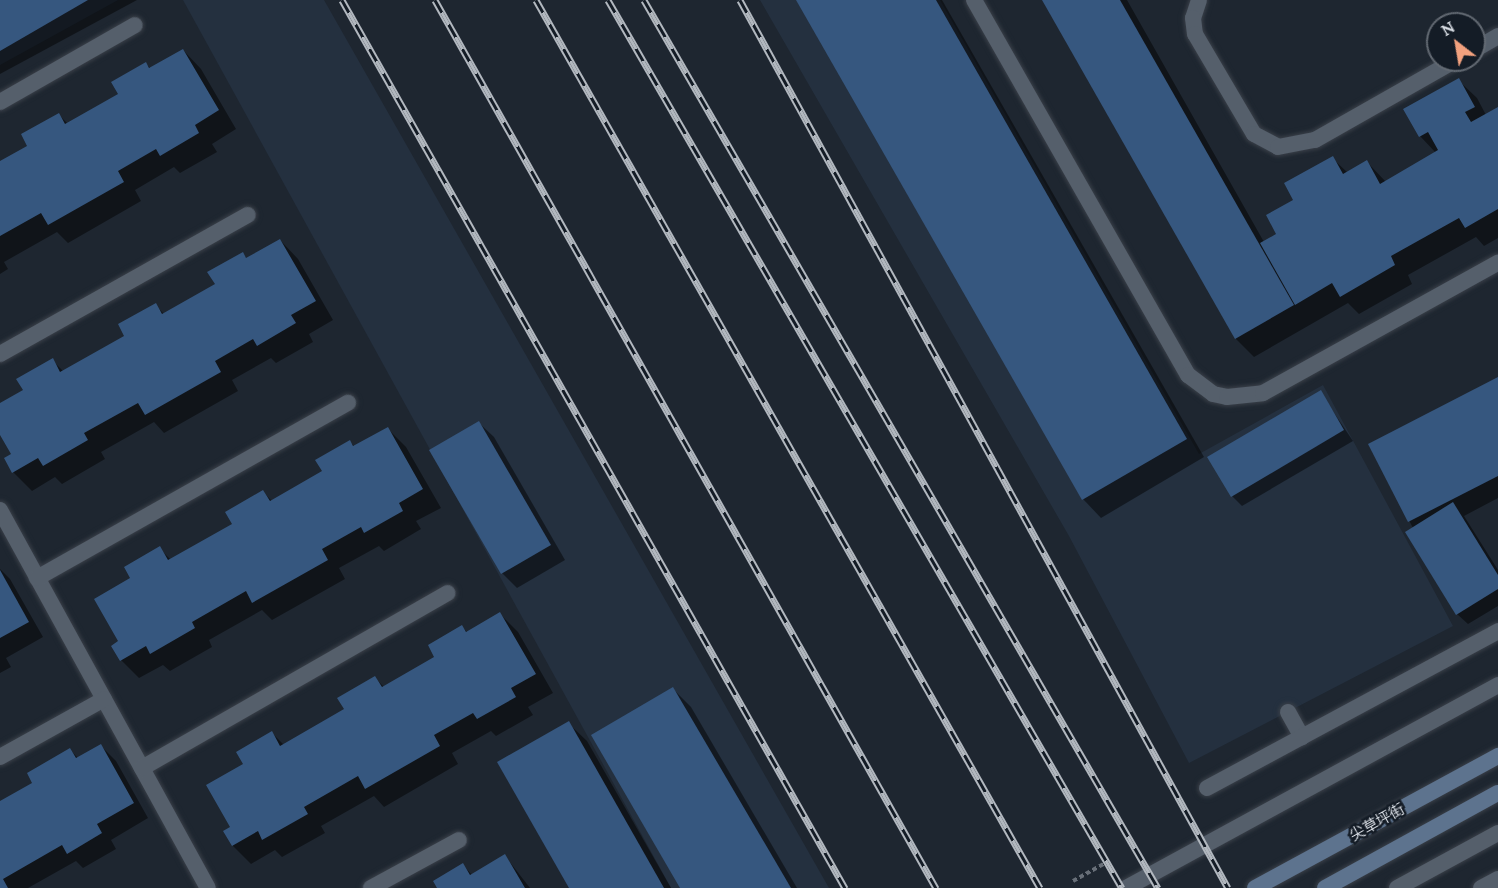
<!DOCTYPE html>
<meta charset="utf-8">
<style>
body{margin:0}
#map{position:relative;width:1498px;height:888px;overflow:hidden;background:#1e2630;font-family:Lora,"Noto Sans SC",serif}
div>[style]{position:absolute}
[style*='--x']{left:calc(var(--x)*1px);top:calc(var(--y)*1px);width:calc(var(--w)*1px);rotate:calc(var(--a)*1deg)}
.built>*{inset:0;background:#24303f}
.shadow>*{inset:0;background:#0007}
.building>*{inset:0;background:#36577f}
.path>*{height:4px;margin-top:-2px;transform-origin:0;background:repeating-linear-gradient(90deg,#686f78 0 4.5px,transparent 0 7.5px)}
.roads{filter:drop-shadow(0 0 2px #3a4049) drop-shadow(0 0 2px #3a4049)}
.service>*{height:16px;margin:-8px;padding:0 8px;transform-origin:8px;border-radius:8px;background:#555f6b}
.minor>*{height:16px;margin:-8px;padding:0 8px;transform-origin:8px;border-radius:8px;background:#555f6b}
.tertiary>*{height:16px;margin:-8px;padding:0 8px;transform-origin:8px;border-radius:8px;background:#555f6b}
.secondary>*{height:16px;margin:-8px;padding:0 8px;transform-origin:8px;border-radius:8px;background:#5d738e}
.rail>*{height:7px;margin-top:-3.5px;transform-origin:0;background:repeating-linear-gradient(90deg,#141c26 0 14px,#b2b8bf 0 28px);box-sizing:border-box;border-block:2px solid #b2b8bf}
span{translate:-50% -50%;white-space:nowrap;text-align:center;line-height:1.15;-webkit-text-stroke:5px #141c26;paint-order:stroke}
.street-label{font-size:15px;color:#d8dde4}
.north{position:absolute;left:1426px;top:12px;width:60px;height:60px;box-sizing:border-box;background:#141c26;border:2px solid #626972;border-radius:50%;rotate:329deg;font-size:16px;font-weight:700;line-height:24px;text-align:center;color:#d8dde4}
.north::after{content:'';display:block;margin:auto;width:21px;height:27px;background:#f2a17e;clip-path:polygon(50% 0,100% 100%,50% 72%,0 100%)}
</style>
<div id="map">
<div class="built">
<i style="clip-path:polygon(0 0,118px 0,0 65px)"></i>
<i style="clip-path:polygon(183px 0,324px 0,829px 888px,671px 888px)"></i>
<i style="clip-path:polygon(760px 0,940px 0,1199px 454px,1323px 385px,1453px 626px,1189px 763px,1069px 536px)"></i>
</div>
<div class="shadow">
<i style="clip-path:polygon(0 0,137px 0,0 74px)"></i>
<i style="clip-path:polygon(798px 0,942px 0,1204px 457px,1101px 518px,1083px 499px)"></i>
<i style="clip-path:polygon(1043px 0,1127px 0,1264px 242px,1278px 234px,1295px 200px,1332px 158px,1348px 173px,1367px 162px,1386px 182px,1436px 153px,1420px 136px,1458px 80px,1477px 98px,1486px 115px,1498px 109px,1498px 238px,1484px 246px,1476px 237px,1408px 275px,1412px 284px,1359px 314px,1348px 303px,1254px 357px,1236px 339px)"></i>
<i style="clip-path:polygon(183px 50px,201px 69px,236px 129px,212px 144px,217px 152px,180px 173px,174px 167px,135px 190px,141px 201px,68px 243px,57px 232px,4px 262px,8px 269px,0 274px,0 163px,29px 146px,59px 115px,68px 124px,120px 94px,146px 64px,151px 69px)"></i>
<i style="clip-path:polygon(280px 240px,298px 259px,333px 320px,309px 334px,313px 342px,276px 363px,271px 358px,232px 380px,238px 391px,164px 433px,154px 422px,101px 452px,105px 459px,62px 484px,55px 477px,32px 491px,13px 472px,6px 459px,13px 454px,0 432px,0 405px,25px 390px,52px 360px,64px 372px,126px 336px,155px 305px,164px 314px,217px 284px,242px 254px,247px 259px)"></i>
<i style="clip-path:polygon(1498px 378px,1498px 498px,1464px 516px,1498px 570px,1498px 606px,1468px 624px,1457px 614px,1370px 444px)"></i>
<i style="clip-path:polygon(1320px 392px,1353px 441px,1242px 506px,1232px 496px)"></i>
<i style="clip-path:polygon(479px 423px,494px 437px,565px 560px,517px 588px,502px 573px,431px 450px)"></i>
<i style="clip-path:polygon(388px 429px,406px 447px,441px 508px,416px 521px,421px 529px,384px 551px,379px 546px,339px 568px,345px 579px,272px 620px,262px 610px,209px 640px,212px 647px,170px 671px,163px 665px,139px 678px,121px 660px,120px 642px,132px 579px,159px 548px,171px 560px,234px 524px,263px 492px,272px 501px,324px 472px,350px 442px,355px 447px)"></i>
<i style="clip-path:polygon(0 569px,10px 579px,43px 637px,6px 658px,11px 667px,0 673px)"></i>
<i style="clip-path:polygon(500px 614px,518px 632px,553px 693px,528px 707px,533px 715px,496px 736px,491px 731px,452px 753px,458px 764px,384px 807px,374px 796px,321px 826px,325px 833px,282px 857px,275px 850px,251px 864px,233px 846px,225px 832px,232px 828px,245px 764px,272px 733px,284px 745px,346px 710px,375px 678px,384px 687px,436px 657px,462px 627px,468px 633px)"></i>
<i style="clip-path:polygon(673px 689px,691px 707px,797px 888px,682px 888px)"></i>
<i style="clip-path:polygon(568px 723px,587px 741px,671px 888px,571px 888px)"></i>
<i style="clip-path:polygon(101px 746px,116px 761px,148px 818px,111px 840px,116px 849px,83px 868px,76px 861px,28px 888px,0 888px,0 803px,34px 784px,70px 750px,79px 759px)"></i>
<i style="clip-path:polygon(505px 856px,530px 888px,439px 888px,463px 865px,472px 875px)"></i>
</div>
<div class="building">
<i style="clip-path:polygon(0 0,88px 0,0 51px)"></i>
<i style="clip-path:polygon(796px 0,936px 0,1187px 439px,1082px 500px)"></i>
<i style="clip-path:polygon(1042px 0,1120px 0,1294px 305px,1235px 339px)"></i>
<i style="clip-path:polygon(183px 49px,219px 110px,195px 125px,199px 133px,160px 156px,156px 149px,118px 171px,124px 182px,48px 225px,41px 213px,0 236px,0 161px,27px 146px,21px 134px,59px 113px,65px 124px,118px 94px,111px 82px,146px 62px,149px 68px)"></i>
<i style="clip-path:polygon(1459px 78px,1475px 107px,1465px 112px,1471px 122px,1498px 107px,1498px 209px,1465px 228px,1459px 218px,1391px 256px,1395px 265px,1340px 297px,1332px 283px,1295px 305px,1260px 243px,1276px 234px,1266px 215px,1293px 200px,1284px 183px,1333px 156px,1343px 174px,1367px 160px,1380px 184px,1438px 150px,1428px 132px,1419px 137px,1403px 109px)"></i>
<i style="clip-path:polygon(280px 239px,316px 301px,291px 315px,296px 323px,257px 346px,253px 339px,215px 361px,221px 372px,145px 415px,138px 403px,84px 433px,88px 440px,43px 466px,38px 458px,12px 473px,4px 458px,11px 454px,0 435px,0 403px,23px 390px,16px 379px,53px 358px,60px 372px,124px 336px,118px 324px,156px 303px,162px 314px,215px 284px,207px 272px,243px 252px,246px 258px)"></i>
<i style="clip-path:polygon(1498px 377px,1498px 476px,1408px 522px,1368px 444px)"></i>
<i style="clip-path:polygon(1321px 390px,1344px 430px,1231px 497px,1207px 457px)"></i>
<i style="clip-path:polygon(479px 421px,551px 545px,501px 574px,429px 450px)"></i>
<i style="clip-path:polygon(388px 427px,423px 489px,399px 503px,403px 511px,364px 533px,361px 527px,322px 549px,328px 560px,252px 603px,246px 591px,192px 622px,195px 628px,150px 654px,146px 646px,120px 661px,111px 646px,118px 641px,94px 599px,130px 578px,124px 567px,160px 546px,168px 560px,232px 524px,225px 512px,263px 490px,270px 501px,322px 471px,315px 460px,350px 440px,353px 446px)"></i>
<i style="clip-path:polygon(1453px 502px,1498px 575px,1498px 589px,1456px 615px,1405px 532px)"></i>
<i style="clip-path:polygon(0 570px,29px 622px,0 638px)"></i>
<i style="clip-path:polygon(500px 612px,536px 674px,511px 688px,516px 697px,477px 719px,473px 713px,434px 735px,440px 746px,365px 789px,358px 776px,304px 807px,308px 814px,262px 840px,258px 831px,232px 846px,223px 831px,230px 827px,206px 785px,243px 764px,236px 752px,272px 731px,280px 746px,344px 709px,337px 698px,375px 676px,382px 687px,434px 657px,428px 645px,462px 625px,466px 632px)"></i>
<i style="clip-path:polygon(673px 687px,791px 888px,680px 888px,591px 735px)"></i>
<i style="clip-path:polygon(569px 721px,664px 888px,569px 888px,497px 762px)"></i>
<i style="clip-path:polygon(101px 744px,134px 803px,97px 824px,102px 833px,67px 854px,62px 845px,3px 879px,8px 888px,0 888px,0 801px,32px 783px,27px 773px,70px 748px,76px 758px)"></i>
<i style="clip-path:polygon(505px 854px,525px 888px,437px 888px,433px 881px,463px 863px,470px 875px)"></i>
</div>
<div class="path">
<i style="--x:1073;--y:881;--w:39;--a:-29"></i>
</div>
<div class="roads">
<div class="service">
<i style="--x:974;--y:0;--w:432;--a:60.3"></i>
<i style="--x:1188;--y:375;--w:31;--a:37"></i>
<i style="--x:1213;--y:394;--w:14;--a:12"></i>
<i style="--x:1227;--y:397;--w:36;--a:-6"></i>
<i style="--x:1263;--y:393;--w:269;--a:-29"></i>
<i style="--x:1199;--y:0;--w:19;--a:108"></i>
<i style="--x:1193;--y:18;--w:16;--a:83"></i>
<i style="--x:1195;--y:34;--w:116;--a:59.5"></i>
<i style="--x:1254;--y:134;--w:27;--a:28"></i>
<i style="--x:1278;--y:147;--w:38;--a:-11"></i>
<i style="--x:1315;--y:140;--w:162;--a:-29.6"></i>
<i style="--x:1474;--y:50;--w:28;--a:-30"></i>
<i style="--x:0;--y:102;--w:155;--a:-29.7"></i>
<i style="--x:0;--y:354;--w:284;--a:-29.3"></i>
<i style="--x:0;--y:510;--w:431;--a:61.2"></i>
<i style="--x:37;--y:578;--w:357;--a:-29.4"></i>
<i style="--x:1288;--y:712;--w:29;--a:61"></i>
<i style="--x:0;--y:757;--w:119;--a:-29.1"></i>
<i style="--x:142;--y:768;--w:352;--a:-29.8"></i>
<i style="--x:371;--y:888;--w:100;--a:-28.6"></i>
</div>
<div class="minor">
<i style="--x:1207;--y:788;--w:331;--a:-28.3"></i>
<i style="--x:1481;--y:888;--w:19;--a:-28"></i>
</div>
<div class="tertiary">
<i style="--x:1126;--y:888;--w:424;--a:-28.6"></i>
<i style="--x:1397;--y:888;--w:115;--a:-28.6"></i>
</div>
<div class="secondary">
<i style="--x:1255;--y:888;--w:277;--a:-28.5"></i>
<i style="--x:1325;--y:888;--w:197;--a:-28.8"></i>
</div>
</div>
<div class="rail">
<i style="--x:342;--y:0;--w:1021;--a:60.47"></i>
<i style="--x:435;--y:0;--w:1020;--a:60.57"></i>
<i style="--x:536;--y:0;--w:1021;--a:60.42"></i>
<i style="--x:608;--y:0;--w:1026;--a:59.94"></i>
<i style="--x:644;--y:0;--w:1026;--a:59.94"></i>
<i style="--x:740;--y:0;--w:1013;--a:61.21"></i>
</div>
<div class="street-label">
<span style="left:1377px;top:822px;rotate:-29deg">尖草坪街</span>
</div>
<div class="north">N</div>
</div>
